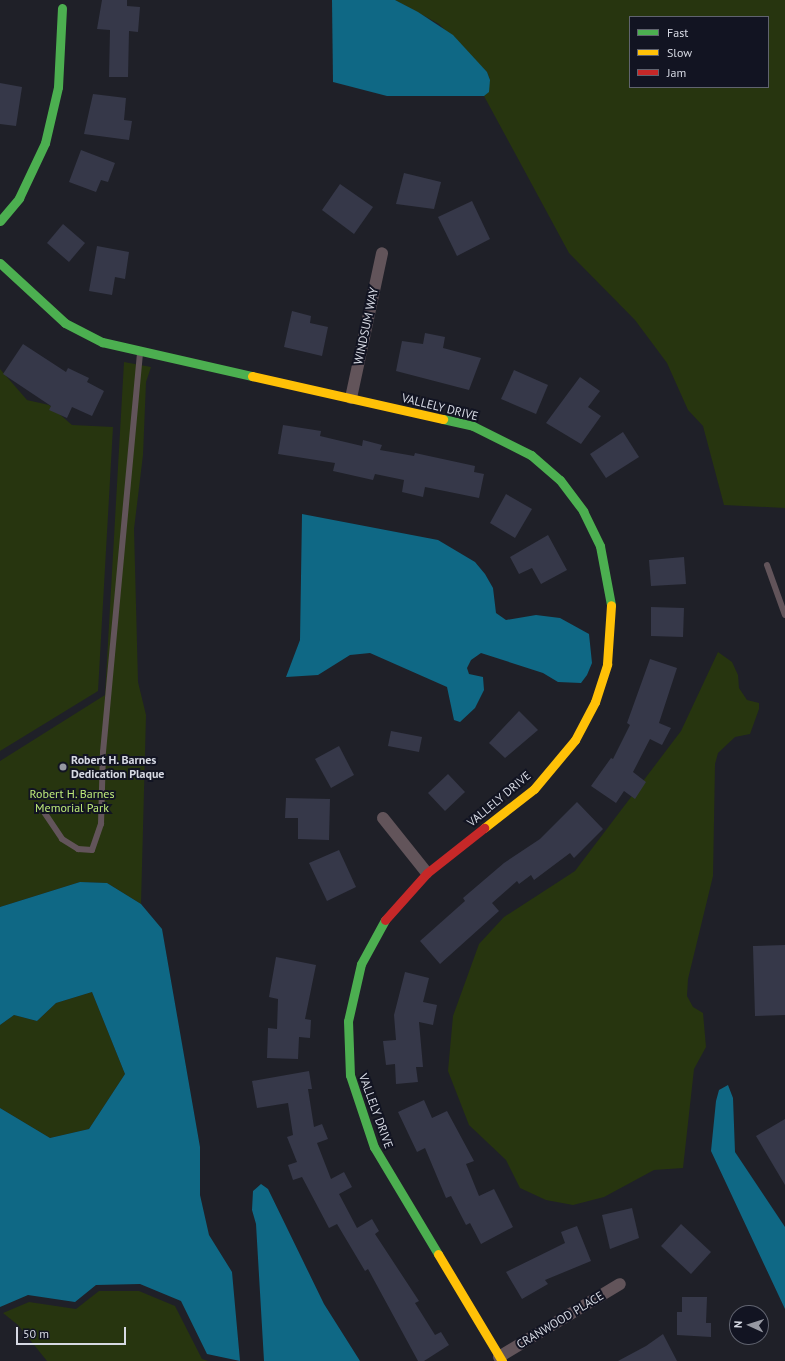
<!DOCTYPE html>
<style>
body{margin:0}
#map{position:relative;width:785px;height:1361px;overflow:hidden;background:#1f2028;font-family:"PT Sans",sans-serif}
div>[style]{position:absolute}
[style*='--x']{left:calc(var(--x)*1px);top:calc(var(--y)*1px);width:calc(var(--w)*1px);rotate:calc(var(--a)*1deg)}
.green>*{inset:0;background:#27350f}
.water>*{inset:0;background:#0f6885}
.building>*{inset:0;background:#363849}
.lane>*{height:6px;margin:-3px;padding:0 3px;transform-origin:3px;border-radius:3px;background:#62545a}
.street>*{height:12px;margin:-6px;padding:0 6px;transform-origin:6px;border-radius:6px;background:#62545a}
.fast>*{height:9px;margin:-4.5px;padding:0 4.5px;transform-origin:4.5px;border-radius:4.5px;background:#4caf50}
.slow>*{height:9px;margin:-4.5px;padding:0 4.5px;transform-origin:4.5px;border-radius:4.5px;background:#ffc107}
.jam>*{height:9px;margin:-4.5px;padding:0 4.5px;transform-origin:4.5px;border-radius:4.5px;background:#c62828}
.dots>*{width:11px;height:11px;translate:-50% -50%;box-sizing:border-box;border:2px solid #121422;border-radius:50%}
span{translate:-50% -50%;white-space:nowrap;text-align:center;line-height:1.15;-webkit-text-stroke:4px #121422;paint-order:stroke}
.street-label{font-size:12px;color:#d6d9e3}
.poi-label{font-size:12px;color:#d6d9e3;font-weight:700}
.left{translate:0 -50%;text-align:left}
.park-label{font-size:12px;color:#bde979}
.legend{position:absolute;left:629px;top:16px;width:140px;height:72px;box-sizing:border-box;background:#121422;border:1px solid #60636f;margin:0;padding:5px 7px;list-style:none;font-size:12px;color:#d6d9e3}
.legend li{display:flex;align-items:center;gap:8px;height:20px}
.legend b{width:20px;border:1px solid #60636f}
.north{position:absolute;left:729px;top:1305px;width:40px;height:40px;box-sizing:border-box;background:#121422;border:1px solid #60636f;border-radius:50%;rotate:273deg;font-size:11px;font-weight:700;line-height:16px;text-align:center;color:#d6d9e3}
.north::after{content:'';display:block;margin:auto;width:14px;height:18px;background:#9698a2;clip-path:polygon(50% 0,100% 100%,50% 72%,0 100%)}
.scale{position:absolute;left:16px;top:1327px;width:110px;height:18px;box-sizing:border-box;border:2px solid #d6d9e3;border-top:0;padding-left:5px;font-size:12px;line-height:14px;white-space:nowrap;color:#d6d9e3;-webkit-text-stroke:3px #121422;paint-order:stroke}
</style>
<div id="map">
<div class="green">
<i style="clip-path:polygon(evenodd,395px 0,785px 0,785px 508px,724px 505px,703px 426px,688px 410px,667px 363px,635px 320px,569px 253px,484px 96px,490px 80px,487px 72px,439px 24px,395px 0,630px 17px,768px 17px,768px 87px,630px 87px,630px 17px)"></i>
<i style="clip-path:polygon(124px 362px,151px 367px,146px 382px,143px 455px,134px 529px,138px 682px,146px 715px,141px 904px,107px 883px,80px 882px,0 907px,0 761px,105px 695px)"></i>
<i style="clip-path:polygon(0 369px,27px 400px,49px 405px,72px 425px,113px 427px,98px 691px,0 751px)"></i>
<i style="clip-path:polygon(718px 652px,732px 662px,738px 675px,739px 688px,747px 700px,759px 703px,759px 709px,750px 734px,735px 737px,718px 753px,715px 764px,713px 876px,688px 979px,687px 996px,693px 1007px,703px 1013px,706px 1047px,694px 1069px,683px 1168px,654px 1170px,604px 1197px,573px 1205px,546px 1200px,520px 1188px,506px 1160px,469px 1125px,448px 1071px,453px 1016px,479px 944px,504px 917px,575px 871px,681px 731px)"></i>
<i style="clip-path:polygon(92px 992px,125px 1074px,89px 1129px,50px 1138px,0 1108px,0 1025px,14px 1015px,37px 1021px,56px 1003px)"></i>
<i style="clip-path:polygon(99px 1291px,139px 1291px,175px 1306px,202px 1359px,208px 1361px,47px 1361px,18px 1325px,3px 1313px,29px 1302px,76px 1309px)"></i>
</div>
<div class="water">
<i style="clip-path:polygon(332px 0,395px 0,418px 12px,453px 35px,487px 72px,490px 80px,489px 92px,484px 96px,387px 96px,333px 82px)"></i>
<i style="clip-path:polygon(302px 514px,438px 540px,475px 562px,485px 574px,493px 588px,496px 613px,506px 620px,536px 615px,560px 618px,589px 634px,592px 663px,587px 675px,581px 683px,558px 682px,543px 673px,481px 653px,471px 660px,467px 668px,469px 674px,483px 677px,484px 690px,475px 708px,460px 722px,454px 720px,447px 687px,370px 653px,350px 655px,318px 675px,286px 677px,300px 640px)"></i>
<i style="clip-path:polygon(80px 882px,107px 883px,141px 904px,162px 929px,200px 1147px,200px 1195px,209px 1235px,232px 1272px,240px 1361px,207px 1354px,181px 1301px,140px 1284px,96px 1285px,75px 1302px,28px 1295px,0 1307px,0 1108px,50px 1138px,89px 1129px,125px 1074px,92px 992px,56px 1003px,37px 1021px,14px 1015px,0 1025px,0 907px)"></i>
<i style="clip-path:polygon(728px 1085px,733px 1098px,735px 1152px,785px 1227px,785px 1309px,711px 1151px,716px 1101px,719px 1090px)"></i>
<i style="clip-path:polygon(261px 1184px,268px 1189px,324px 1304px,360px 1361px,264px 1361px,256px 1224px,252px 1210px,253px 1191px)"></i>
</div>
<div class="building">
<i style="clip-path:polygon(102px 0,127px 0,127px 6px,140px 7px,138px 32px,129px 31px,128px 77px,109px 77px,110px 30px,97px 29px)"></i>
<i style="clip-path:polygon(0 83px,22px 87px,16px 126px,0 124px)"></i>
<i style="clip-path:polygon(93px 94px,126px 98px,124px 120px,132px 121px,129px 140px,84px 134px)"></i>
<i style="clip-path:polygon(81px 150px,115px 163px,108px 182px,101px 180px,96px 192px,69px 182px)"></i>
<i style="clip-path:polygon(404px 173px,441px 182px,434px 209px,396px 204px)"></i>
<i style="clip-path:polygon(340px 184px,373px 207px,354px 234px,322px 210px)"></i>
<i style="clip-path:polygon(472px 201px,490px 239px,457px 256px,438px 217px)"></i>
<i style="clip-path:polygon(63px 224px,85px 243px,69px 262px,47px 243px)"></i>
<i style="clip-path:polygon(97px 246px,129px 252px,125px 279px,115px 277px,112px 295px,89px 291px)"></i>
<i style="clip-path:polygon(292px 311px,311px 316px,310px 323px,328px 327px,322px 356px,284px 347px)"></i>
<i style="clip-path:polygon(425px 333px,445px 337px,443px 348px,481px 358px,469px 390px,396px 371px,402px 341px,423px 344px)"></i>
<i style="clip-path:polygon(23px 344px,66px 372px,68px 368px,89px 378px,87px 382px,104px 391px,92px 416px,72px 407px,67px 418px,49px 410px,51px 406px,3px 374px)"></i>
<i style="clip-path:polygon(514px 370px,548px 385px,536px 414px,501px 399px)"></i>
<i style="clip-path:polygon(580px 377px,600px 391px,588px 407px,601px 416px,581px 444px,546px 423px)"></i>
<i style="clip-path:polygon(283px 425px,321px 431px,320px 436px,362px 446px,363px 440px,382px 445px,380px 450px,414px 456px,415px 453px,475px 466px,474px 472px,484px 474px,479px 498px,425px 487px,423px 497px,402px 492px,404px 480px,375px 474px,373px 480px,333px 471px,335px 463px,278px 454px)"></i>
<i style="clip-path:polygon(623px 432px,639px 457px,606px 478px,590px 454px)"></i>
<i style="clip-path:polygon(506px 494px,532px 509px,515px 538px,490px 523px)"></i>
<i style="clip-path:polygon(548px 535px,567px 570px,541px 584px,532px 568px,519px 574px,510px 557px)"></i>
<i style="clip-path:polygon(684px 557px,686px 584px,651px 586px,649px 560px)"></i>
<i style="clip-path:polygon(651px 607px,684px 608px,683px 637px,651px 636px)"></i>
<i style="clip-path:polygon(650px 659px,677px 668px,659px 723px,671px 728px,662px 745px,650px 739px,633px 772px,646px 782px,635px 799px,624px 791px,616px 803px,591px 786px,611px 758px,613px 759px,630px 725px,627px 723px)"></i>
<i style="clip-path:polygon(519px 711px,538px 730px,505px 758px,489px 743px)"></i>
<i style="clip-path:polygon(391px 731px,422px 737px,419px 752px,388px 746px)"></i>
<i style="clip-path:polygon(339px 746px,354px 775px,331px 788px,315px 759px)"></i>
<i style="clip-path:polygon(448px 774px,465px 792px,445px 811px,428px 793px)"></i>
<i style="clip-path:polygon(286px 798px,330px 799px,329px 840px,298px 839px,298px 818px,285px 818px)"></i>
<i style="clip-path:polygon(577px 802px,603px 829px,574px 858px,570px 853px,534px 880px,531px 875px,519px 884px,517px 881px,492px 903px,499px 911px,440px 964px,420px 941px,465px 901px,463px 898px,504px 863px,540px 839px)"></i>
<i style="clip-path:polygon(339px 850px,356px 887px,327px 901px,309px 863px)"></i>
<i style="clip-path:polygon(785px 945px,785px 1015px,755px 1016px,753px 946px)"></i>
<i style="clip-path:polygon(276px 957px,316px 965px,305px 1019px,311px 1020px,310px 1038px,299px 1037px,298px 1059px,267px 1058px,268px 1028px,277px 1029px,278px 999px,269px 997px)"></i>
<i style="clip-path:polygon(405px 972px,429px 978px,423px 1002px,437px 1005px,433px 1025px,419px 1022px,423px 1067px,416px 1067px,418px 1082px,396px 1084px,395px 1064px,386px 1065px,383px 1041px,396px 1040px,394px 1015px)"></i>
<i style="clip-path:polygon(309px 1071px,312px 1089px,308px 1089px,314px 1127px,322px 1124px,328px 1139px,317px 1143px,331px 1179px,344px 1172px,352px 1187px,339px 1194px,357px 1228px,372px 1219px,379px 1231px,375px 1234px,419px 1301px,415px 1303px,435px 1335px,441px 1332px,449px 1345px,424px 1361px,418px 1361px,368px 1269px,365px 1271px,337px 1224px,329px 1228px,302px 1177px,293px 1180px,288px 1165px,297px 1162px,287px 1137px,293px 1135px,288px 1103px,257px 1108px,252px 1081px)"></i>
<i style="clip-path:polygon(424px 1100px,432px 1118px,447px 1111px,474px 1161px,466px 1164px,479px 1196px,494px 1189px,513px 1227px,481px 1244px,470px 1223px,466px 1225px,451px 1196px,446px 1198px,425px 1148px,417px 1152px,398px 1112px)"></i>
<i style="clip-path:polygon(785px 1119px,785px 1185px,756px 1136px)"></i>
<i style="clip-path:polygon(632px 1208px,639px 1238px,610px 1249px,602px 1215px)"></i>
<i style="clip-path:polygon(681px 1224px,711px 1252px,691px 1274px,661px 1246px)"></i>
<i style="clip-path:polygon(577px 1226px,591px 1261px,545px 1280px,548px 1284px,522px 1299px,506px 1272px,565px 1243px,561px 1232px)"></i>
<i style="clip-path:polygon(682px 1297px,707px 1297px,706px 1323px,711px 1323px,711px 1337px,677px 1335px,677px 1312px,682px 1312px)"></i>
<i style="clip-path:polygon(663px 1334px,677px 1361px,618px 1361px,646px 1346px)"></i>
</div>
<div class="lane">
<i style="--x:767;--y:565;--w:53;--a:70.2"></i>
<i style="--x:42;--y:809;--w:36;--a:56"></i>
<i style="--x:62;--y:839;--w:19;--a:32"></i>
<i style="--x:78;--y:849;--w:14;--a:4"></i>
<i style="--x:92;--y:850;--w:28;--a:-71"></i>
<i style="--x:101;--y:824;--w:72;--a:-88.4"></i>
<i style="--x:103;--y:752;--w:403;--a:-84.7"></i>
</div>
<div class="street">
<i style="--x:351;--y:398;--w:148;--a:-77.9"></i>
<i style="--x:383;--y:818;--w:70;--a:51.3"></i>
<i style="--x:499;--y:1357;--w:141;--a:-31.1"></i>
</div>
<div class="fast">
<i style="--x:0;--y:221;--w:30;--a:-50"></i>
<i style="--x:19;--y:198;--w:61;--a:-64.7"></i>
<i style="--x:45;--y:143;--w:57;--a:-76.9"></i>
<i style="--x:58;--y:87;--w:79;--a:-87.1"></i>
<i style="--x:0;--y:263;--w:88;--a:42.7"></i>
<i style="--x:65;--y:323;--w:42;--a:27.2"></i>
<i style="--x:102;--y:342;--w:154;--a:12.8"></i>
<i style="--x:443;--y:419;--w:31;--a:13"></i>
<i style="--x:473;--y:426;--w:65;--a:26.6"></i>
<i style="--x:531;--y:455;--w:38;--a:41"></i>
<i style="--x:560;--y:480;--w:39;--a:53"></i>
<i style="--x:583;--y:511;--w:39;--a:64"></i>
<i style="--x:600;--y:546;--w:60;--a:79.4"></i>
<i style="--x:385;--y:920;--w:50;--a:118.6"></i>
<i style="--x:361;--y:964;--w:58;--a:102.8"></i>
<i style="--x:348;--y:1021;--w:54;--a:87.9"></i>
<i style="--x:350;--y:1075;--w:76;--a:71.6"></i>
<i style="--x:374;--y:1147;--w:125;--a:59.1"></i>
</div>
<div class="slow">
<i style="--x:252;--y:376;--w:196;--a:12.7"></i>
<i style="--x:484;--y:828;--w:63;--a:-38"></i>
<i style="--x:534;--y:789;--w:64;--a:-50.1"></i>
<i style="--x:575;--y:740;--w:43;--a:-62.2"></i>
<i style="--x:595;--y:702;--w:40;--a:-72"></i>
<i style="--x:607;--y:664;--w:59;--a:-86.1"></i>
<i style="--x:438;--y:1254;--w:125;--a:59.1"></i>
</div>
<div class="jam">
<i style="--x:385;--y:920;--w:63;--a:-48.2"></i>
<i style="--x:427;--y:873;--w:73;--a:-38.3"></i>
</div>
<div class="dots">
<i style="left:63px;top:767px;background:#9698a2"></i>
</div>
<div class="street-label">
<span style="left:366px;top:326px;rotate:-78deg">WINDSUM WAY</span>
<span style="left:440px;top:407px;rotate:14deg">VALLELY DRIVE</span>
<span style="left:499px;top:799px;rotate:-40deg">VALLELY DRIVE</span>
<span style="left:376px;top:1111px;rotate:70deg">VALLELY DRIVE</span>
<span style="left:560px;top:1320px;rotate:-31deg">CRANWOOD PLACE</span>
</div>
<div class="poi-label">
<span class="left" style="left:71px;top:767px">Robert H. Barnes<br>Dedication Plaque</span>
</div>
<div class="park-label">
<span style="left:72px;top:801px">Robert H. Barnes<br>Memorial Park</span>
</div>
<ul class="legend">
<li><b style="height:5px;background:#4caf50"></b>Fast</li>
<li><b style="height:5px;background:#ffc107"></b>Slow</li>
<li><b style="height:5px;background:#c62828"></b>Jam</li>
</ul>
<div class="north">N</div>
<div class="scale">50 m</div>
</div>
